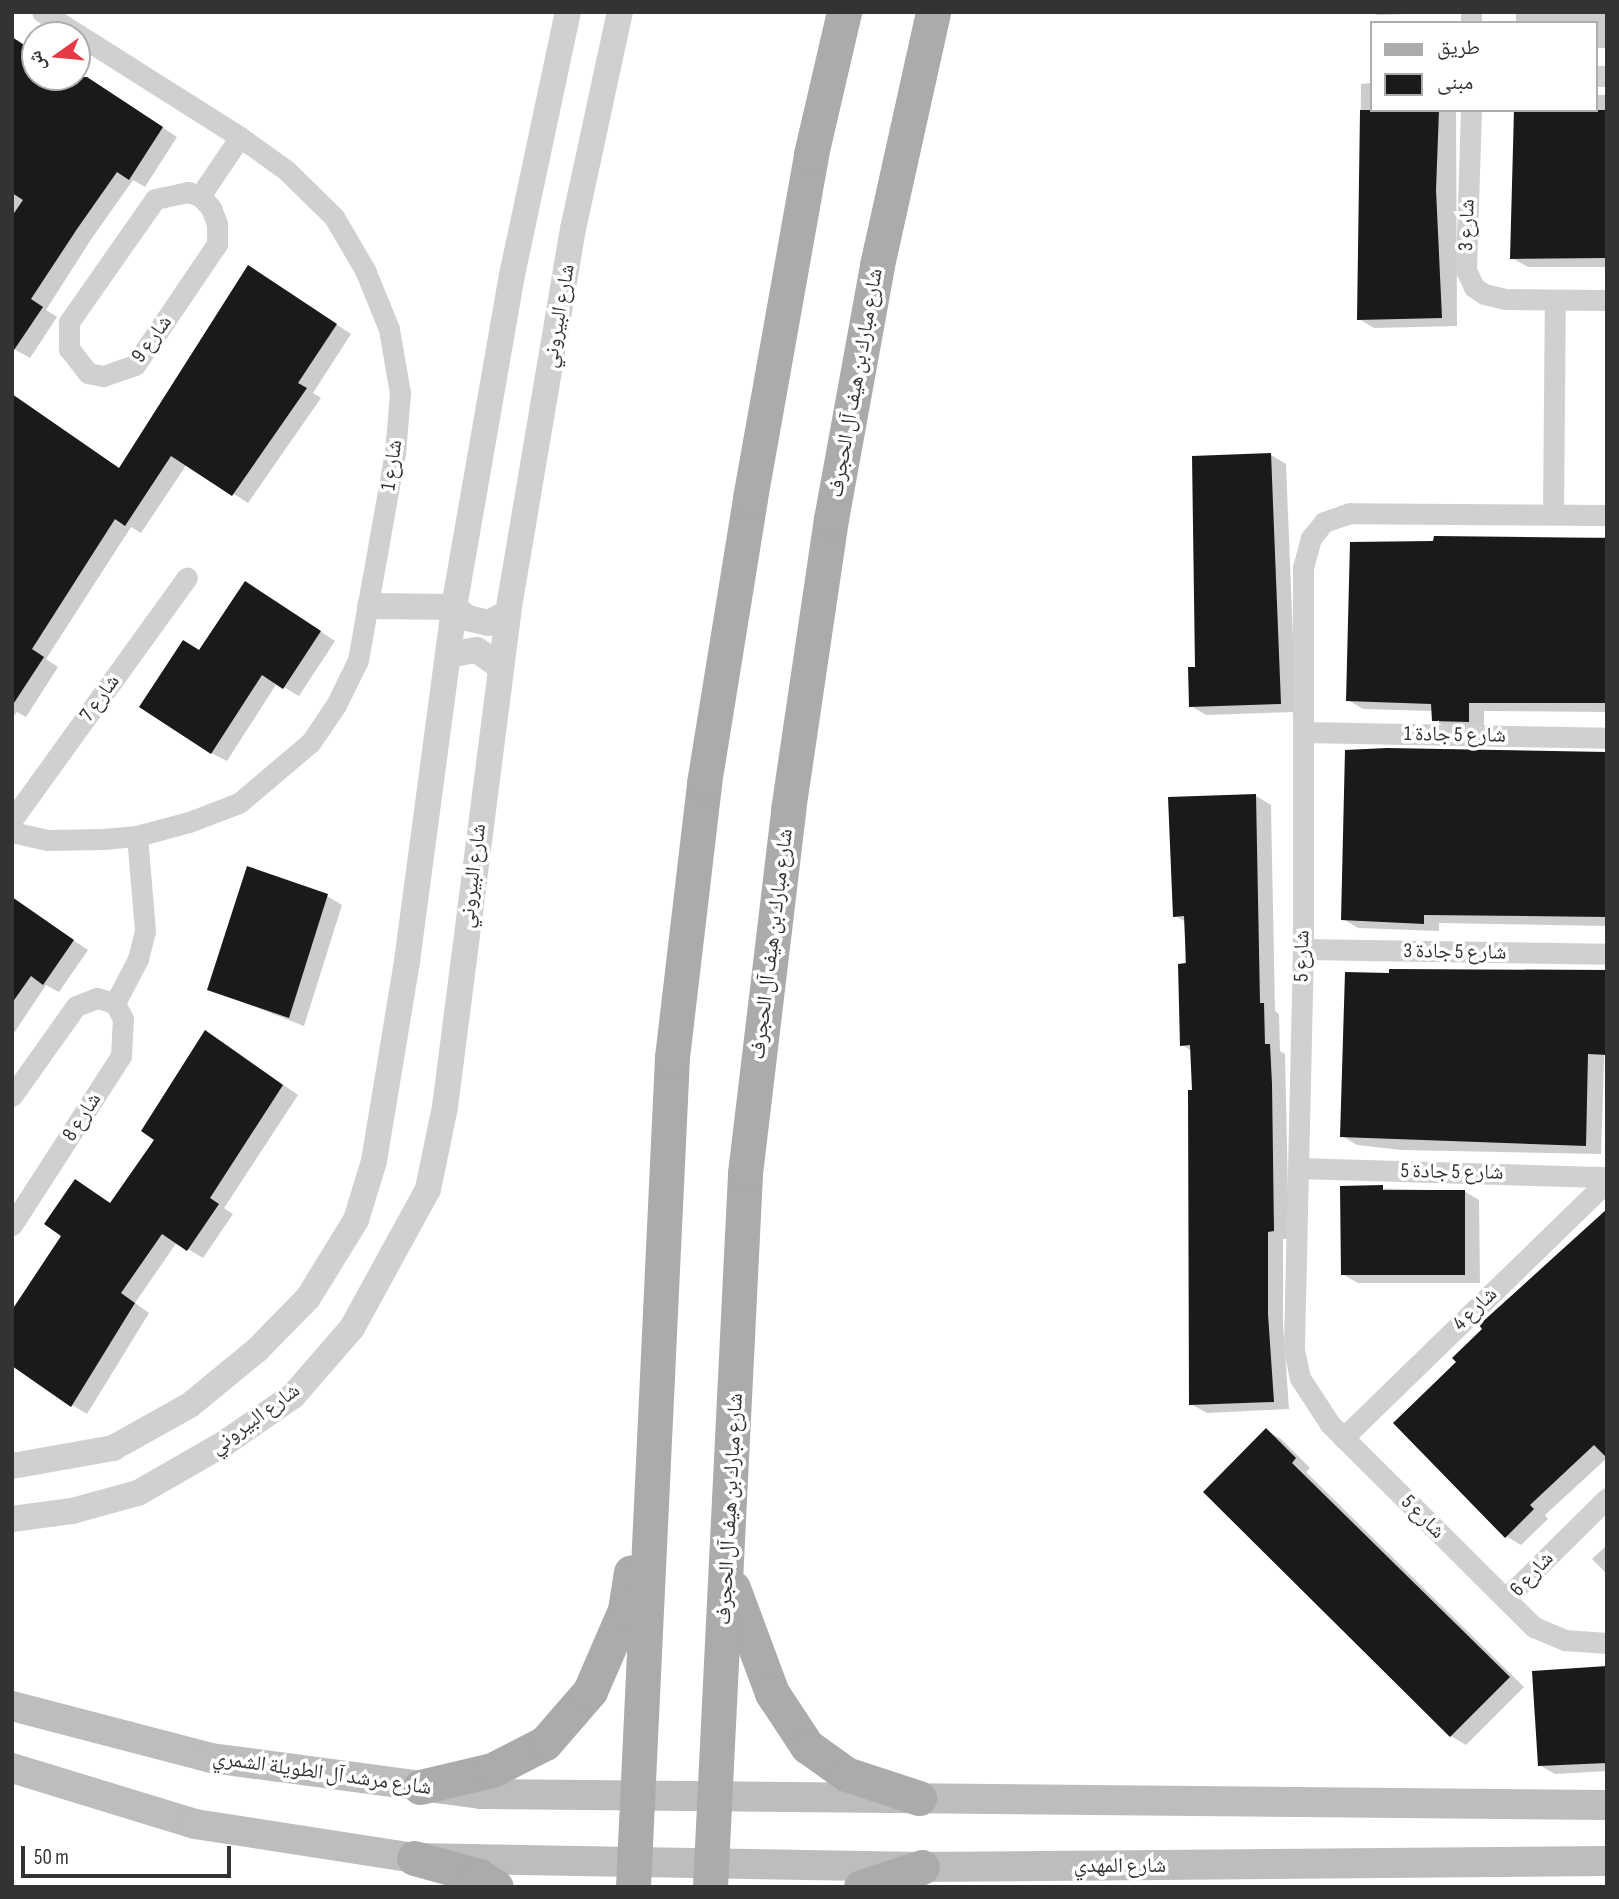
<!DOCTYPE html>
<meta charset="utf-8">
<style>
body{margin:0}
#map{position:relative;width:1619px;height:1899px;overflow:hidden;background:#fff;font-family:"Sofia Sans Condensed","Noto Naskh Arabic",sans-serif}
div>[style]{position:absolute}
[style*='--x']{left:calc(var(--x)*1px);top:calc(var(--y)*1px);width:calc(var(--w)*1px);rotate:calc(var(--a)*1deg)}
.shadow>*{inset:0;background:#0003}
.building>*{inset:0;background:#1a1a1a}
.minor>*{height:21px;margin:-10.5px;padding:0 10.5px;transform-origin:10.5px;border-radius:10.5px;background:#d0d0d0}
.tertiary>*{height:26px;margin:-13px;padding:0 13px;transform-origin:13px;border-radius:13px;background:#d0d0d0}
.secondary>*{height:30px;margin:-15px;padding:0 15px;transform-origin:15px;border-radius:15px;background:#bdbdbd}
.primary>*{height:35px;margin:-17.5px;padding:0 17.5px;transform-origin:17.5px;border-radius:17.5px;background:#ababab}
span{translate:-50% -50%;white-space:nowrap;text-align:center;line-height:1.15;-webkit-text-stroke:7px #fff;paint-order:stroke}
.street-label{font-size:21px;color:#333}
.frame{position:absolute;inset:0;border:14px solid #333;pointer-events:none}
.legend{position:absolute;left:1370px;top:21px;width:228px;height:91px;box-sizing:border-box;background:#fff;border:2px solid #adadad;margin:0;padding:9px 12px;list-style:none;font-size:21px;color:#333}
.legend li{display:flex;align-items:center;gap:14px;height:35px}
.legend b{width:35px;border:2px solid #adadad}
.north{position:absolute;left:21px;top:21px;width:70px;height:70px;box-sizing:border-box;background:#fff;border:2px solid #adadad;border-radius:50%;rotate:255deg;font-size:19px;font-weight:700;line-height:28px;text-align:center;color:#333}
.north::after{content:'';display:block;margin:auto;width:24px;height:32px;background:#e63946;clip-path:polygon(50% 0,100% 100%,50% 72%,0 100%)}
.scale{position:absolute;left:21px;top:1846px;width:210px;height:32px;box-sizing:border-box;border:4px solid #333;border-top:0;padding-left:9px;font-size:21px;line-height:24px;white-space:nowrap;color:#333;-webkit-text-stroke:5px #fff;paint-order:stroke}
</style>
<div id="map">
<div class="shadow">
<i style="clip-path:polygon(1373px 12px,1457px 12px,1377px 15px)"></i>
<i style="clip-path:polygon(1516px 12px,1607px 12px,1607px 48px,1596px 48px,1596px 23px,1516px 23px)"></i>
<i style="clip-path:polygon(12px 38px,35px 53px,35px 77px,71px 77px,104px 89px,177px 137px,145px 187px,133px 180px,92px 238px,46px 310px,57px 317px,30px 358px,12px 348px)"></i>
<i style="clip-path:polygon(1372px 83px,1372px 110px,1456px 110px,1457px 326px,1374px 328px,1359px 319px,1361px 84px)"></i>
<i style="clip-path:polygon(1596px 95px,1607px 95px,1607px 267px,1528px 267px,1512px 258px,1596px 110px)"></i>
<i style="clip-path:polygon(263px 276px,351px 334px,313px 393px,321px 398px,248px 503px,187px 464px,141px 533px,131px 527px,46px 659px,58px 667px,26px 717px,17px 712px,12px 718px,12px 395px,120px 469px)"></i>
<i style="clip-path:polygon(1271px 455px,1286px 464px,1296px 712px,1206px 715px,1191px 706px,1197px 669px)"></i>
<i style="clip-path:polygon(1607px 537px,1607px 712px,1484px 711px,1484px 730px,1449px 729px,1434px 720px,1433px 711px,1363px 709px,1348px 700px,1352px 544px)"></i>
<i style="clip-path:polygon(260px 592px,335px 641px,299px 696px,277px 683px,227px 761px,211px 753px)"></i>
<i style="clip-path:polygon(1607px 753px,1607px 926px,1439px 923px,1439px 931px,1358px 928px,1343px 919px)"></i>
<i style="clip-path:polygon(1256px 796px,1271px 805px,1275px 1011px,1279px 1014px,1280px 1051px,1285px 1054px,1289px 1239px,1283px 1239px,1283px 1324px,1289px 1409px,1207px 1413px,1191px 1404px,1194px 1092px,1192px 1051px,1182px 1045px,1186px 922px,1175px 916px)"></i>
<i style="clip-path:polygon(327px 896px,342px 905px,304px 1026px,209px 989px)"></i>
<i style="clip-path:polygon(12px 900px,88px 950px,59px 992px,46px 985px,12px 1036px)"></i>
<i style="clip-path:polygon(1607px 972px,1601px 1154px,1401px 1150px,1357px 1145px,1342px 1136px)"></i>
<i style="clip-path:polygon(221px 1041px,298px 1095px,224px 1208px,233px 1214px,203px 1258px,177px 1242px,135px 1303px,149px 1313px,87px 1414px,72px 1405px,64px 1235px,76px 1181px,111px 1204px)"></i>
<i style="clip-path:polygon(1341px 1187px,1464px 1191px,1479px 1200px,1480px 1283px,1358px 1283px,1342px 1274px)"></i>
<i style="clip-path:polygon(1607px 1210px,1607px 1458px,1545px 1515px,1548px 1519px,1521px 1545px,1506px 1536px)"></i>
<i style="clip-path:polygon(1266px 1430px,1281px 1439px,1310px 1468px,1306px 1472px,1524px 1687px,1466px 1745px,1451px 1736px,1205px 1492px)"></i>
<i style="clip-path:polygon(1607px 1545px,1607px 1574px,1592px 1559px)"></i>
<i style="clip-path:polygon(1607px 1668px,1607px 1771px,1555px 1774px,1539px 1765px)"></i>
</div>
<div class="building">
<i style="clip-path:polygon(12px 37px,35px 52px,35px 77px,87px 77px,163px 127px,129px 180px,117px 172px,77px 229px,31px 299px,43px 307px,12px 353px,12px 216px,23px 200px,12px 193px)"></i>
<i style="clip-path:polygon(1360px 110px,1439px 110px,1436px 190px,1442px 318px,1357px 320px)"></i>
<i style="clip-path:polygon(1514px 110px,1607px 110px,1607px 258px,1510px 259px)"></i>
<i style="clip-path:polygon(248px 265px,337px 324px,298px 383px,307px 388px,232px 496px,171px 456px,125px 526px,115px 519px,32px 649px,44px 657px,12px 706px,12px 394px,119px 468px)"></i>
<i style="clip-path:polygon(1271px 453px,1281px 704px,1189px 707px,1188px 667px,1195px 667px,1192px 456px)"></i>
<i style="clip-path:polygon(1434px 536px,1607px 538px,1607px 703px,1469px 703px,1469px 722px,1432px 721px,1431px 704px,1346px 701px,1350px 542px,1433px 541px)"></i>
<i style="clip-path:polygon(245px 581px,321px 631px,283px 689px,262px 675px,211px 754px,139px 707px,183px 640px,199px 650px)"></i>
<i style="clip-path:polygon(1387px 748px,1607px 752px,1607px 917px,1424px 915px,1424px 924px,1341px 920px,1345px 750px)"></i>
<i style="clip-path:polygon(1256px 794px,1260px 1003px,1264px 1003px,1265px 1044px,1270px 1044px,1272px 1084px,1274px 1231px,1268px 1232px,1268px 1314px,1274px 1402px,1189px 1405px,1188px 1090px,1192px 1090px,1190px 1045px,1180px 1046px,1178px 964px,1186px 963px,1184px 916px,1173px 917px,1168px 797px)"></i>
<i style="clip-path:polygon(247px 866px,328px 894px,289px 1018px,207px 990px)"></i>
<i style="clip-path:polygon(12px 897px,74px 940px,43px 985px,31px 976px,12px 1003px)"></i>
<i style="clip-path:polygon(1389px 969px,1607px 970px,1607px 1055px,1588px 1054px,1586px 1146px,1340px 1137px,1345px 972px,1389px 973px)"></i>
<i style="clip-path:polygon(205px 1030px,283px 1085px,210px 1198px,219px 1204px,187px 1251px,162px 1234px,121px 1293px,135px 1303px,71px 1407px,12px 1366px,12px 1310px,61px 1236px,44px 1224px,75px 1179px,110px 1203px,154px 1140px,141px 1131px)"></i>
<i style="clip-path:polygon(1383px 1185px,1383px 1190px,1465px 1190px,1465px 1275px,1341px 1275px,1340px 1186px)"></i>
<i style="clip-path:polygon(1607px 1209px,1607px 1458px,1594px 1445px,1530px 1505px,1534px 1509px,1505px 1538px,1393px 1423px,1456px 1362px,1452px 1358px,1482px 1329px,1479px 1325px)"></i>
<i style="clip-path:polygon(1266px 1428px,1296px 1458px,1292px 1463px,1510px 1677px,1450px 1737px,1203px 1492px)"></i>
<i style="clip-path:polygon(1607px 1666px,1607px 1763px,1538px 1766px,1532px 1671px)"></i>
</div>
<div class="minor">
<i style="--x:1471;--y:23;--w:11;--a:-90"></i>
<i style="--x:1596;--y:76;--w:11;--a:0"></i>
<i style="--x:1471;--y:110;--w:160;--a:91.8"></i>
<i style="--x:1466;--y:270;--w:19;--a:65"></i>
<i style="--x:1474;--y:287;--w:12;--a:35"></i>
<i style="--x:1484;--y:294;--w:23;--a:13"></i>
<i style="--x:1506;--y:299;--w:101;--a:0.6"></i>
<i style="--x:188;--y:192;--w:13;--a:18"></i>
<i style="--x:200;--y:196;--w:16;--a:47"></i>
<i style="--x:211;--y:208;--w:17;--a:69"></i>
<i style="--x:217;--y:224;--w:20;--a:90"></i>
<i style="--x:217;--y:244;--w:146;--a:124.1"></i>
<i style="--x:135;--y:365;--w:34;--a:161"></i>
<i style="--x:103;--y:376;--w:15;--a:-169"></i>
<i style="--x:88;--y:373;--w:31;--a:-128"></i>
<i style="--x:69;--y:349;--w:27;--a:-90"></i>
<i style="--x:69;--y:322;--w:150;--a:-55"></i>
<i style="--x:155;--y:199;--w:34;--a:-12"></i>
<i style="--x:200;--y:196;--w:71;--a:-55.9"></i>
<i style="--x:1553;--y:514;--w:214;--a:-89.5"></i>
<i style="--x:1607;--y:515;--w:257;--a:-179.6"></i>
<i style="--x:1350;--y:513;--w:28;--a:161"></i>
<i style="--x:1324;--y:522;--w:21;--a:129"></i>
<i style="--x:1311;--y:538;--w:30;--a:105"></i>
<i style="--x:1303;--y:567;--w:382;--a:90"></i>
<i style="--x:1303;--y:949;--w:401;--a:91.3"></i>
<i style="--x:1294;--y:1350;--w:29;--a:78"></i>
<i style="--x:1300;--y:1378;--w:55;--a:56.9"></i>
<i style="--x:1330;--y:1424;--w:288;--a:44.9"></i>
<i style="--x:1534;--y:1627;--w:34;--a:23"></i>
<i style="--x:1565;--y:1640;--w:42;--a:4.1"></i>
<i style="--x:1303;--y:732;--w:304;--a:1.1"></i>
<i style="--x:12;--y:820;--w:299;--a:-54.2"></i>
<i style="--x:12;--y:832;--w:36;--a:13"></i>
<i style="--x:47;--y:840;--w:56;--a:-1"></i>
<i style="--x:103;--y:839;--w:34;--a:-5"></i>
<i style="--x:137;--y:836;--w:54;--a:-15.1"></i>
<i style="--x:189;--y:822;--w:53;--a:-20.8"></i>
<i style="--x:239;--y:803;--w:94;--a:-40.3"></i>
<i style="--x:311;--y:742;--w:45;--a:-56"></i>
<i style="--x:336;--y:705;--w:50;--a:-63.9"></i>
<i style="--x:358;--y:660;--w:210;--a:-79.9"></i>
<i style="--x:395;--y:453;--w:60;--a:-85.2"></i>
<i style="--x:400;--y:393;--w:65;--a:-99.8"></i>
<i style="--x:389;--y:329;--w:64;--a:-112.1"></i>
<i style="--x:365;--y:270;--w:61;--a:-120.3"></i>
<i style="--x:334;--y:217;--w:67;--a:-135.6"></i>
<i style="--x:286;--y:170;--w:57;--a:-144.3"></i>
<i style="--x:240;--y:137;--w:234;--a:-147.7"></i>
<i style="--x:1303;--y:949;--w:304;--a:0.9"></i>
<i style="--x:115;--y:1003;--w:50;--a:-62.4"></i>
<i style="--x:138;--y:959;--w:29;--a:-76"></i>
<i style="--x:145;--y:931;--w:95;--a:-94.8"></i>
<i style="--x:12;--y:1096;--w:110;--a:-54.6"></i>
<i style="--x:76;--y:1006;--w:22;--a:-21"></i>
<i style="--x:97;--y:998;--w:19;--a:16"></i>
<i style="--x:1298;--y:1168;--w:309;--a:1.7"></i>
<i style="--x:12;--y:1225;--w:201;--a:-57.2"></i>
<i style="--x:121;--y:1056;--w:37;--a:-87"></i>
<i style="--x:123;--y:1019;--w:18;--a:-117"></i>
<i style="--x:1343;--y:1438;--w:368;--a:-44.2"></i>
<i style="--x:1506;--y:1598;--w:142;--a:-44.7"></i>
</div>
<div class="tertiary">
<i style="--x:370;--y:606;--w:84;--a:0.7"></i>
<i style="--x:454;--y:607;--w:17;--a:40"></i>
<i style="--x:467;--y:618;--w:22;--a:13"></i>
<i style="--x:488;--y:623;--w:22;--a:-27"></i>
<i style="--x:448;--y:655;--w:29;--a:-10"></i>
<i style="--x:477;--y:650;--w:29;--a:36"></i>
<i style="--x:12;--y:1466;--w:103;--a:-10.1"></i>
<i style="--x:113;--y:1448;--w:88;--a:-29.2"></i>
<i style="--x:190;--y:1405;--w:87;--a:-39.4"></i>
<i style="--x:257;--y:1350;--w:73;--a:-45.6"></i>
<i style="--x:308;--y:1298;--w:92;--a:-58.4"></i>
<i style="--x:356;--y:1220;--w:62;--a:-73"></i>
<i style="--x:374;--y:1161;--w:203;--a:-80.6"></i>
<i style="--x:407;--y:961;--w:357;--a:-82.4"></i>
<i style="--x:454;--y:607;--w:337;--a:-80.1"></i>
<i style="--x:512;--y:275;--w:269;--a:-78"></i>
<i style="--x:12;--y:1519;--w:61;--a:-7.6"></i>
<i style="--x:72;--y:1511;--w:68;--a:-15.3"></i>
<i style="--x:138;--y:1493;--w:100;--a:-29.9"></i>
<i style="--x:225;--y:1443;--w:83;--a:-34.7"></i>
<i style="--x:293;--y:1396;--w:90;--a:-49.1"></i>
<i style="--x:352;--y:1328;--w:158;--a:-61.3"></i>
<i style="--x:428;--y:1189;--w:84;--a:-78.3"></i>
<i style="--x:445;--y:1107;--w:498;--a:-82.7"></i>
<i style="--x:508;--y:613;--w:389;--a:-80.4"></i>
<i style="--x:573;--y:229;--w:222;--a:-77.8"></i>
</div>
<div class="secondary">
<i style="--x:12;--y:1706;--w:206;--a:14.6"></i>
<i style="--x:211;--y:1758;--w:272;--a:7.6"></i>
<i style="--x:481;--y:1794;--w:1126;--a:0.56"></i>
<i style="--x:12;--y:1768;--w:191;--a:17"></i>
<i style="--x:195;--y:1824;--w:222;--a:8.8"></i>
<i style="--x:414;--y:1858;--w:508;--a:1.01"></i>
<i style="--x:922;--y:1867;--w:685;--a:-0.5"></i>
</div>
<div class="primary">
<i style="--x:733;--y:1588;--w:112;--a:69.6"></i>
<i style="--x:772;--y:1693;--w:64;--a:56.6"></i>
<i style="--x:807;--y:1746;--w:48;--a:35.7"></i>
<i style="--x:846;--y:1774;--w:77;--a:18.2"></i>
<i style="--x:420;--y:1787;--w:74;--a:-13.3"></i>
<i style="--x:492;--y:1770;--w:59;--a:-27"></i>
<i style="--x:545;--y:1743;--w:69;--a:-49.1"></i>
<i style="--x:590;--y:1691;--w:88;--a:-66.6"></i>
<i style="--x:625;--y:1610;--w:38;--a:-81"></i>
<i style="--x:414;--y:1858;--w:67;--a:15.5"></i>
<i style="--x:479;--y:1876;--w:20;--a:33"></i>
<i style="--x:633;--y:1887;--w:831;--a:-87.31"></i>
<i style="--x:672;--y:1057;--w:276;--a:-83.3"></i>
<i style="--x:704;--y:783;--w:289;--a:-80.8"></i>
<i style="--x:750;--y:498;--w:349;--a:-79.9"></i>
<i style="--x:811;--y:154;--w:146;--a:-76.9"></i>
<i style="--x:710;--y:1887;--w:715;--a:-87.19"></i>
<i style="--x:745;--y:1173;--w:366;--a:-83.2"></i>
<i style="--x:788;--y:810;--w:294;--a:-81.6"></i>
<i style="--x:831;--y:519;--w:258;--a:-79.7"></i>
<i style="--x:877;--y:265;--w:259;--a:-77.5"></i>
<i style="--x:861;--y:1887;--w:64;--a:-18.2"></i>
</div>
<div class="street-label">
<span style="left:1467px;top:225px;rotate:-88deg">شارع 3</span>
<span style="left:559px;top:316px;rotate:-80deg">شارع البيروني</span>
<span style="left:152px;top:339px;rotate:-54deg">شارع 9</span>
<span style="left:856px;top:383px;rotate:-80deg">شارع مبارك بن هيف آل الحجرف</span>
<span style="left:392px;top:465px;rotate:-82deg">شارع 1</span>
<span style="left:100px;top:698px;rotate:-54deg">شارع 7</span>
<span style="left:1455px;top:735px;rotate:1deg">شارع 5 جادة 1</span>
<span style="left:473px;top:876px;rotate:-83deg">شارع البيروني</span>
<span style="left:772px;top:944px;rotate:-83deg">شارع مبارك بن هيف آل الحجرف</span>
<span style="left:1455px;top:952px;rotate:1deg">شارع 5 جادة 3</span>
<span style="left:1302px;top:956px;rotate:-89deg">شارع 5</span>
<span style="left:82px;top:1117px;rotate:-57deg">شارع 8</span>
<span style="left:1452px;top:1172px;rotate:1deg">شارع 5 جادة 5</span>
<span style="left:1475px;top:1309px;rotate:-44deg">شارع 4</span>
<span style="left:255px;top:1419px;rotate:-36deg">شارع البيروني</span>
<span style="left:730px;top:1509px;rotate:-87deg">شارع مبارك بن هيف آل الحجرف</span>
<span style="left:1423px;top:1517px;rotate:45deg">شارع 5</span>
<span style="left:1532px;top:1574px;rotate:-47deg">شارع 6</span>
<span style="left:322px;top:1773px;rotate:8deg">شارع مرشد آل الطويلة الشمري</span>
<span style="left:1120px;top:1866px">شارع المهدي</span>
</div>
<div class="frame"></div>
<ul class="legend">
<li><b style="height:9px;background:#ababab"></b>طريق</li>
<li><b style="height:19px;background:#1a1a1a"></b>مبنى</li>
</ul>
<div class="north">ش</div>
<div class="scale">50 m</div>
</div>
